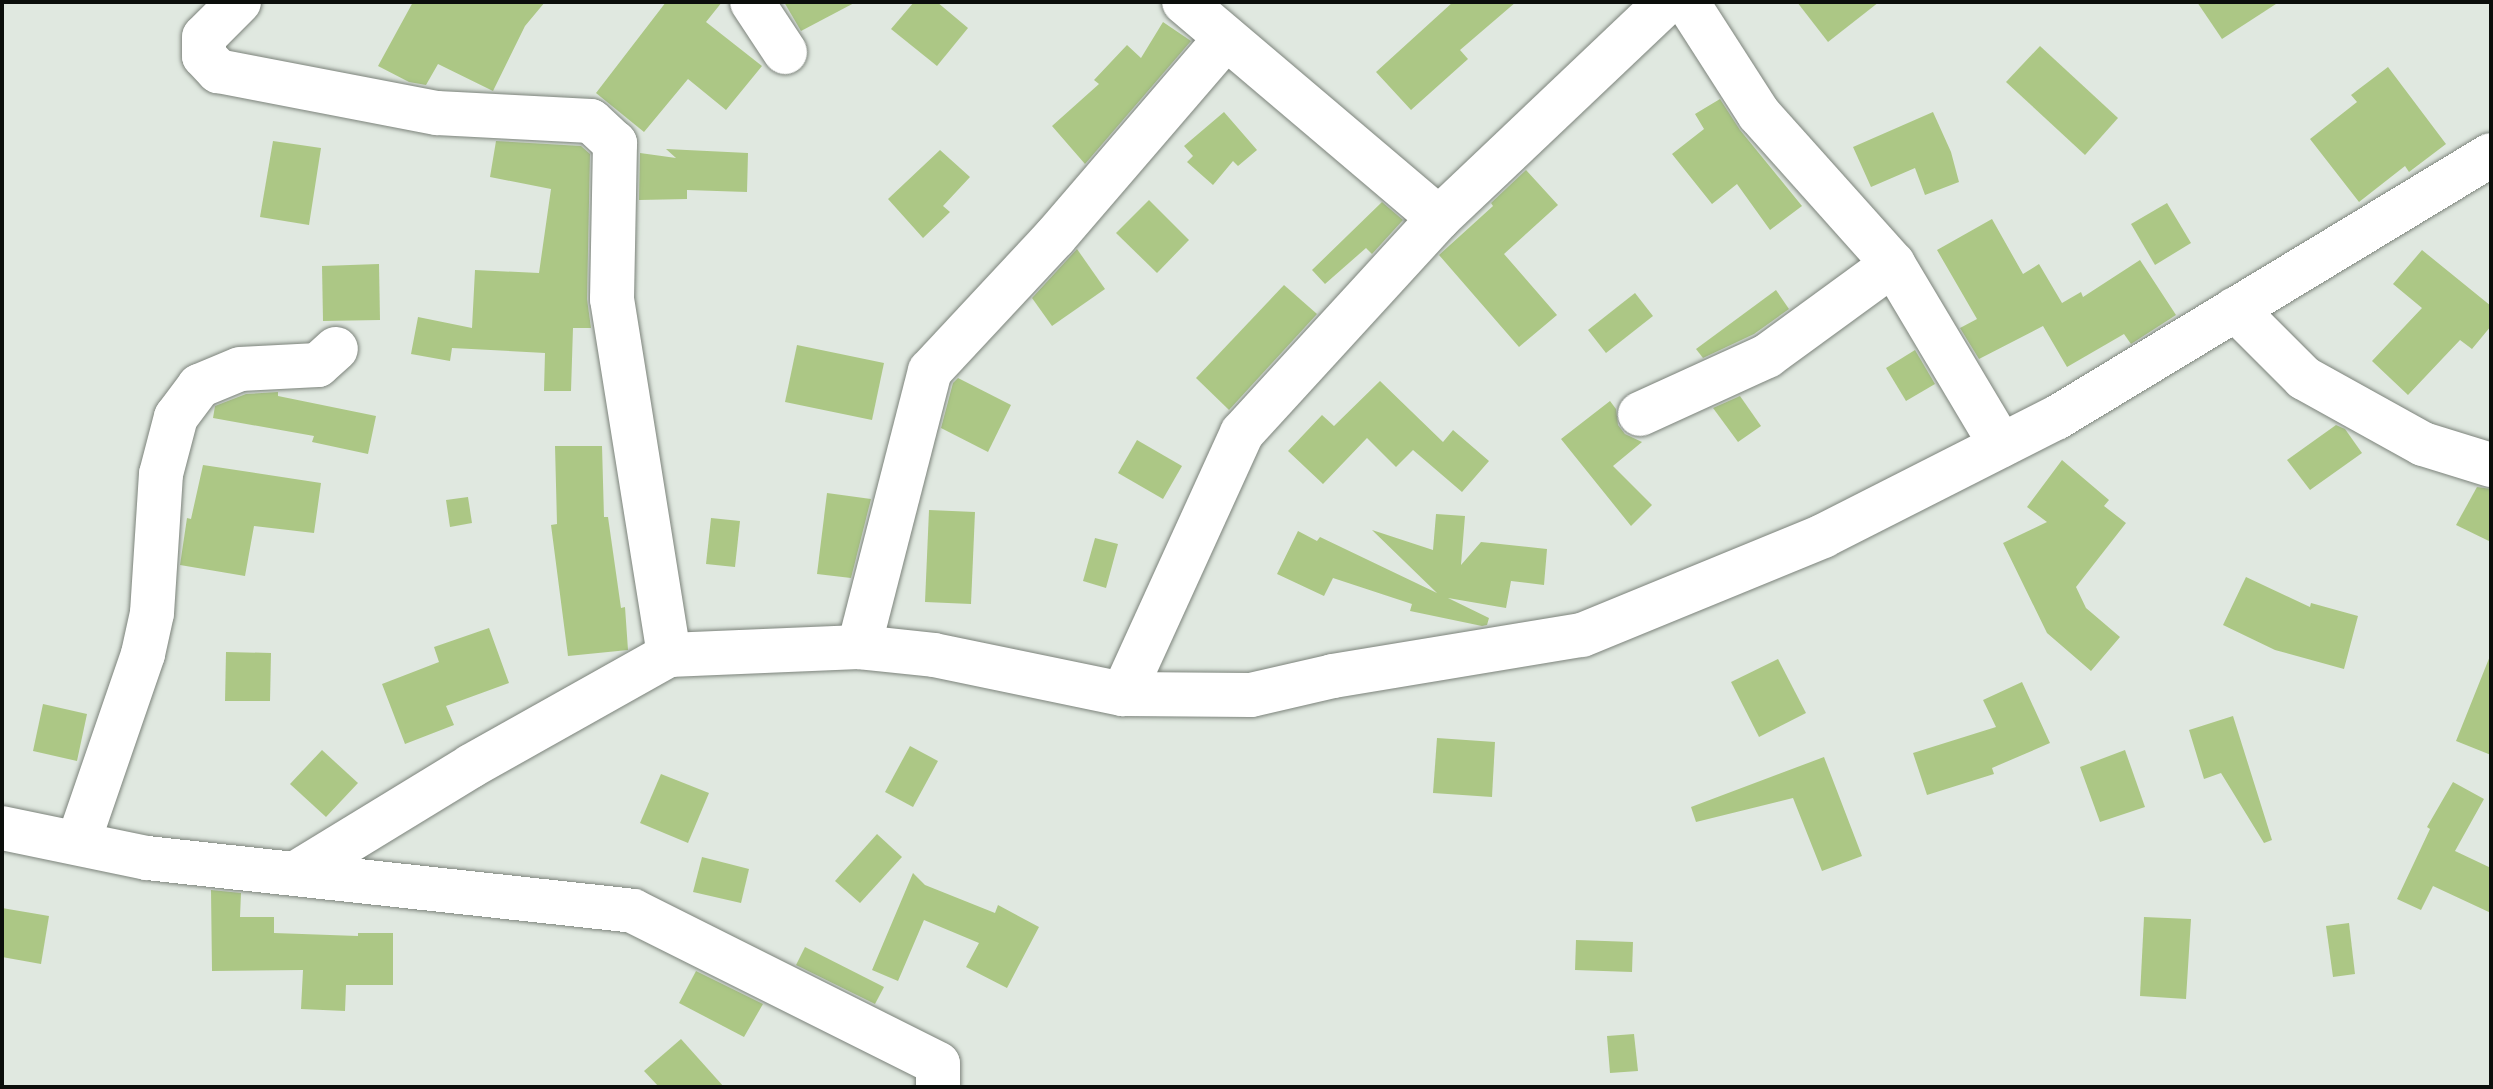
<!DOCTYPE html>
<style>
body{margin:0}
#map{position:relative;width:2493px;height:1089px;overflow:hidden;background:#e0e8e0;font-family:Rubik,sans-serif}
div>[style]{position:absolute}
[style*='--x']{left:calc(var(--x)*1px);top:calc(var(--y)*1px);width:calc(var(--w)*1px);rotate:calc(var(--a)*1deg)}
.building>*{inset:0;background:#acc785}
.roads{filter:drop-shadow(0 0 2px #7c837b) drop-shadow(0 0 2px #7c837b)}
.minor>*{height:44px;margin:-22px;padding:0 22px;transform-origin:22px;border-radius:22px;background:#fff}
span{translate:-50% -50%;white-space:nowrap;text-align:center;line-height:1.15;-webkit-text-stroke:8px #edf5ed;paint-order:stroke}
.frame{position:absolute;inset:0;border:4px solid #0b0e0b;pointer-events:none}
</style>
<div id="map">
<div class="building">
<i style="clip-path:polygon(413px 2px,545px 2px,525px 26px,493px 91px,438px 64px,426px 85px,409px 82px,378px 66px)"></i>
<i style="clip-path:polygon(666px 2px,722px 2px,706px 22px,762px 66px,726px 110px,688px 79px,644px 132px,596px 93px)"></i>
<i style="clip-path:polygon(784px 2px,856px 2px,801px 31px)"></i>
<i style="clip-path:polygon(914px 2px,937px 2px,968px 28px,937px 66px,891px 29px)"></i>
<i style="clip-path:polygon(1453px 2px,1516px 2px,1460px 50px,1468px 59px,1411px 110px,1376px 72px)"></i>
<i style="clip-path:polygon(1797px 2px,1879px 2px,1828px 42px)"></i>
<i style="clip-path:polygon(2197px 2px,2279px 2px,2222px 39px)"></i>
<i style="clip-path:polygon(1163px 22px,1191px 41px,1085px 164px,1052px 126px,1099px 84px,1094px 80px,1127px 45px,1141px 58px)"></i>
<i style="clip-path:polygon(2040px 46px,2118px 118px,2085px 155px,2006px 82px)"></i>
<i style="clip-path:polygon(2388px 67px,2446px 144px,2409px 172px,2405px 166px,2359px 202px,2310px 139px,2357px 102px,2351px 95px)"></i>
<i style="clip-path:polygon(1720px 99px,1740px 130px,1802px 206px,1770px 230px,1737px 184px,1712px 204px,1672px 154px,1704px 129px,1695px 114px)"></i>
<i style="clip-path:polygon(1224px 112px,1257px 150px,1238px 166px,1233px 161px,1213px 185px,1187px 162px,1193px 156px,1184px 146px)"></i>
<i style="clip-path:polygon(1933px 112px,1951px 152px,1959px 182px,1925px 195px,1915px 168px,1871px 187px,1853px 147px)"></i>
<i style="clip-path:polygon(273px 141px,321px 148px,309px 225px,260px 217px)"></i>
<i style="clip-path:polygon(496px 141px,581px 146px,590px 154px,587px 299px,591px 328px,573px 328px,571px 391px,544px 391px,545px 353px,452px 348px,450px 361px,411px 354px,418px 317px,472px 328px,475px 270px,539px 273px,551px 189px,490px 177px)"></i>
<i style="clip-path:polygon(666px 149px,748px 153px,747px 192px,687px 190px,687px 199px,639px 200px,640px 153px,676px 158px)"></i>
<i style="clip-path:polygon(940px 150px,970px 177px,943px 206px,950px 212px,923px 238px,888px 199px)"></i>
<i style="clip-path:polygon(1526px 170px,1558px 205px,1504px 254px,1557px 315px,1519px 347px,1439px 255px,1493px 206px,1491px 203px)"></i>
<i style="clip-path:polygon(1149px 200px,1189px 240px,1157px 273px,1116px 233px)"></i>
<i style="clip-path:polygon(1382px 202px,1403px 220px,1372px 254px,1366px 248px,1325px 284px,1312px 270px)"></i>
<i style="clip-path:polygon(2167px 203px,2191px 243px,2155px 265px,2131px 224px)"></i>
<i style="clip-path:polygon(1992px 219px,2023px 274px,2039px 264px,2062px 303px,2081px 292px,2083px 297px,2140px 260px,2176px 315px,2131px 344px,2124px 334px,2067px 367px,2043px 326px,1979px 359px,1960px 328px,1977px 319px,1937px 250px)"></i>
<i style="clip-path:polygon(1077px 249px,1105px 289px,1052px 326px,1032px 298px)"></i>
<i style="clip-path:polygon(2422px 250px,2491px 306px,2491px 326px,2472px 349px,2460px 340px,2408px 395px,2372px 361px,2422px 308px,2393px 284px)"></i>
<i style="clip-path:polygon(379px 264px,380px 320px,323px 321px,322px 266px)"></i>
<i style="clip-path:polygon(1284px 285px,1317px 314px,1229px 410px,1196px 378px)"></i>
<i style="clip-path:polygon(1776px 290px,1789px 309px,1754px 334px,1703px 358px,1696px 349px)"></i>
<i style="clip-path:polygon(1635px 293px,1653px 316px,1606px 353px,1588px 330px)"></i>
<i style="clip-path:polygon(797px 345px,884px 363px,872px 420px,785px 402px)"></i>
<i style="clip-path:polygon(1915px 350px,1935px 384px,1906px 401px,1886px 368px)"></i>
<i style="clip-path:polygon(958px 378px,1011px 405px,988px 452px,941px 428px,953px 383px)"></i>
<i style="clip-path:polygon(1380px 381px,1443px 442px,1453px 430px,1489px 461px,1462px 492px,1413px 450px,1396px 467px,1367px 438px,1323px 484px,1288px 451px,1322px 415px,1334px 426px)"></i>
<i style="clip-path:polygon(278px 392px,278px 396px,376px 416px,368px 454px,312px 442px,314px 436px,213px 418px,215px 406px,246px 394px)"></i>
<i style="clip-path:polygon(1740px 396px,1761px 426px,1738px 442px,1713px 408px)"></i>
<i style="clip-path:polygon(1610px 401px,1616px 409px,1618px 425px,1625px 434px,1642px 442px,1613px 466px,1652px 505px,1631px 526px,1561px 439px)"></i>
<i style="clip-path:polygon(2336px 425px,2345px 429px,2362px 453px,2310px 490px,2287px 460px)"></i>
<i style="clip-path:polygon(1137px 440px,1182px 466px,1163px 499px,1118px 473px)"></i>
<i style="clip-path:polygon(555px 446px,602px 446px,604px 517px,608px 517px,621px 608px,625px 607px,628px 650px,568px 656px,551px 525px,557px 524px)"></i>
<i style="clip-path:polygon(2062px 460px,2109px 500px,2104px 506px,2126px 523px,2076px 587px,2086px 608px,2120px 637px,2091px 671px,2047px 633px,2003px 543px,2047px 522px,2027px 507px)"></i>
<i style="clip-path:polygon(203px 465px,321px 483px,314px 533px,254px 526px,245px 576px,180px 565px,187px 518px,191px 519px)"></i>
<i style="clip-path:polygon(2477px 487px,2491px 489px,2491px 542px,2456px 525px)"></i>
<i style="clip-path:polygon(827px 493px,871px 499px,851px 578px,817px 574px)"></i>
<i style="clip-path:polygon(468px 497px,472px 523px,450px 527px,446px 500px)"></i>
<i style="clip-path:polygon(929px 510px,975px 512px,971px 604px,925px 602px)"></i>
<i style="clip-path:polygon(1436px 514px,1465px 516px,1461px 565px,1481px 542px,1547px 549px,1544px 585px,1511px 581px,1506px 608px,1448px 598px,1489px 618px,1487px 625px,1482px 626px,1410px 611px,1412px 604px,1333px 578px,1324px 596px,1277px 574px,1298px 531px,1317px 541px,1320px 537px,1437px 593px,1372px 530px,1433px 550px)"></i>
<i style="clip-path:polygon(711px 518px,740px 521px,735px 567px,706px 564px)"></i>
<i style="clip-path:polygon(1095px 538px,1118px 544px,1106px 588px,1083px 581px)"></i>
<i style="clip-path:polygon(2246px 577px,2310px 607px,2311px 603px,2358px 616px,2344px 669px,2275px 650px,2223px 625px)"></i>
<i style="clip-path:polygon(489px 628px,509px 683px,446px 706px,454px 725px,405px 744px,382px 684px,439px 662px,434px 647px)"></i>
<i style="clip-path:polygon(226px 652px,271px 653px,270px 701px,225px 701px)"></i>
<i style="clip-path:polygon(2490px 656px,2491px 656px,2491px 755px,2456px 741px)"></i>
<i style="clip-path:polygon(1778px 659px,1806px 713px,1759px 737px,1731px 682px)"></i>
<i style="clip-path:polygon(2022px 682px,2050px 743px,1992px 768px,1994px 774px,1927px 795px,1913px 753px,1996px 727px,1983px 700px)"></i>
<i style="clip-path:polygon(43px 704px,87px 714px,77px 761px,33px 751px)"></i>
<i style="clip-path:polygon(2233px 716px,2272px 840px,2264px 843px,2221px 773px,2204px 779px,2189px 730px)"></i>
<i style="clip-path:polygon(1437px 738px,1495px 742px,1492px 797px,1433px 793px)"></i>
<i style="clip-path:polygon(910px 746px,938px 761px,913px 807px,885px 792px)"></i>
<i style="clip-path:polygon(322px 750px,358px 783px,326px 817px,290px 784px)"></i>
<i style="clip-path:polygon(2125px 750px,2145px 807px,2100px 822px,2080px 767px)"></i>
<i style="clip-path:polygon(1824px 757px,1862px 856px,1822px 871px,1793px 798px,1696px 822px,1691px 807px)"></i>
<i style="clip-path:polygon(661px 774px,709px 793px,688px 843px,640px 823px)"></i>
<i style="clip-path:polygon(2453px 782px,2484px 799px,2455px 851px,2491px 868px,2491px 913px,2433px 886px,2421px 910px,2397px 899px,2430px 829px,2427px 827px)"></i>
<i style="clip-path:polygon(877px 834px,902px 857px,860px 903px,835px 881px)"></i>
<i style="clip-path:polygon(702px 857px,749px 869px,741px 903px,693px 892px)"></i>
<i style="clip-path:polygon(913px 873px,925px 885px,995px 913px,998px 905px,1039px 927px,1007px 988px,966px 967px,979px 943px,924px 920px,898px 981px,872px 970px)"></i>
<i style="clip-path:polygon(211px 890px,241px 893px,240px 917px,274px 917px,274px 933px,358px 936px,358px 933px,393px 933px,393px 985px,346px 985px,345px 1011px,301px 1009px,303px 970px,212px 971px)"></i>
<i style="clip-path:polygon(2px 908px,49px 916px,41px 964px,2px 957px)"></i>
<i style="clip-path:polygon(2144px 917px,2191px 919px,2186px 999px,2140px 996px)"></i>
<i style="clip-path:polygon(2349px 923px,2355px 974px,2333px 977px,2326px 926px)"></i>
<i style="clip-path:polygon(1576px 940px,1633px 942px,1632px 972px,1575px 970px)"></i>
<i style="clip-path:polygon(805px 947px,884px 987px,875px 1004px,796px 965px)"></i>
<i style="clip-path:polygon(696px 971px,763px 1004px,744px 1037px,679px 1003px)"></i>
<i style="clip-path:polygon(1634px 1034px,1638px 1071px,1610px 1073px,1607px 1036px)"></i>
<i style="clip-path:polygon(681px 1039px,724px 1087px,659px 1087px,644px 1071px)"></i>
</div>
<div class="roads">
<div class="minor">
<i style="--x:239;--y:2;--w:49;--a:135"></i>
<i style="--x:204;--y:37;--w:19;--a:90"></i>
<i style="--x:204;--y:56;--w:21;--a:47"></i>
<i style="--x:218;--y:71;--w:223;--a:10.9"></i>
<i style="--x:437;--y:113;--w:154;--a:3"></i>
<i style="--x:591;--y:121;--w:33;--a:43"></i>
<i style="--x:615;--y:143;--w:156;--a:91.1"></i>
<i style="--x:612;--y:299;--w:361;--a:80.9"></i>
<i style="--x:752;--y:2;--w:60;--a:56.6"></i>
<i style="--x:1184;--y:2;--w:334;--a:40.3"></i>
<i style="--x:1687;--y:2;--w:133;--a:57.3"></i>
<i style="--x:1759;--y:114;--w:201;--a:48.2"></i>
<i style="--x:1893;--y:264;--w:211;--a:59.2"></i>
<i style="--x:2235;--y:309;--w:98;--a:45"></i>
<i style="--x:2304;--y:378;--w:136;--a:29"></i>
<i style="--x:2423;--y:444;--w:71;--a:17.2"></i>
<i style="--x:1640;--y:414;--w:140;--a:-24.5"></i>
<i style="--x:1767;--y:356;--w:156;--a:-36.1"></i>
<i style="--x:859;--y:647;--w:285;--a:-75.6"></i>
<i style="--x:930;--y:371;--w:183;--a:-47"></i>
<i style="--x:1055;--y:237;--w:262;--a:-49.3"></i>
<i style="--x:1123;--y:694;--w:287;--a:-65.5"></i>
<i style="--x:1242;--y:433;--w:292;--a:-47.5"></i>
<i style="--x:1439;--y:218;--w:314;--a:-43.5"></i>
<i style="--x:2;--y:828;--w:148;--a:11.7"></i>
<i style="--x:147;--y:858;--w:489;--a:6.2"></i>
<i style="--x:633;--y:911;--w:341;--a:26.6"></i>
<i style="--x:938;--y:1064;--w:23;--a:90"></i>
<i style="--x:78;--y:843;--w:200;--a:-71"></i>
<i style="--x:143;--y:654;--w:42;--a:-77.6"></i>
<i style="--x:152;--y:613;--w:139;--a:-86.3"></i>
<i style="--x:161;--y:474;--w:59;--a:-75.3"></i>
<i style="--x:176;--y:417;--w:39;--a:-53"></i>
<i style="--x:199;--y:386;--w:44;--a:-22.5"></i>
<i style="--x:240;--y:369;--w:78;--a:-2.9"></i>
<i style="--x:318;--y:365;--w:24;--a:-42"></i>
<i style="--x:296;--y:873;--w:205;--a:-31.4"></i>
<i style="--x:471;--y:766;--w:227;--a:-29.3"></i>
<i style="--x:669;--y:655;--w:190;--a:-2.4"></i>
<i style="--x:859;--y:647;--w:75;--a:6.1"></i>
<i style="--x:934;--y:655;--w:193;--a:11.7"></i>
<i style="--x:1123;--y:694;--w:128;--a:0.4"></i>
<i style="--x:1251;--y:695;--w:84;--a:-13"></i>
<i style="--x:1333;--y:676;--w:252;--a:-9.4"></i>
<i style="--x:1582;--y:635;--w:261;--a:-22.3"></i>
<i style="--x:1823;--y:536;--w:261;--a:-26.9"></i>
<i style="--x:2056;--y:418;--w:508;--a:-31.16"></i>
</div>
</div>
<div class="frame"></div>
</div>
